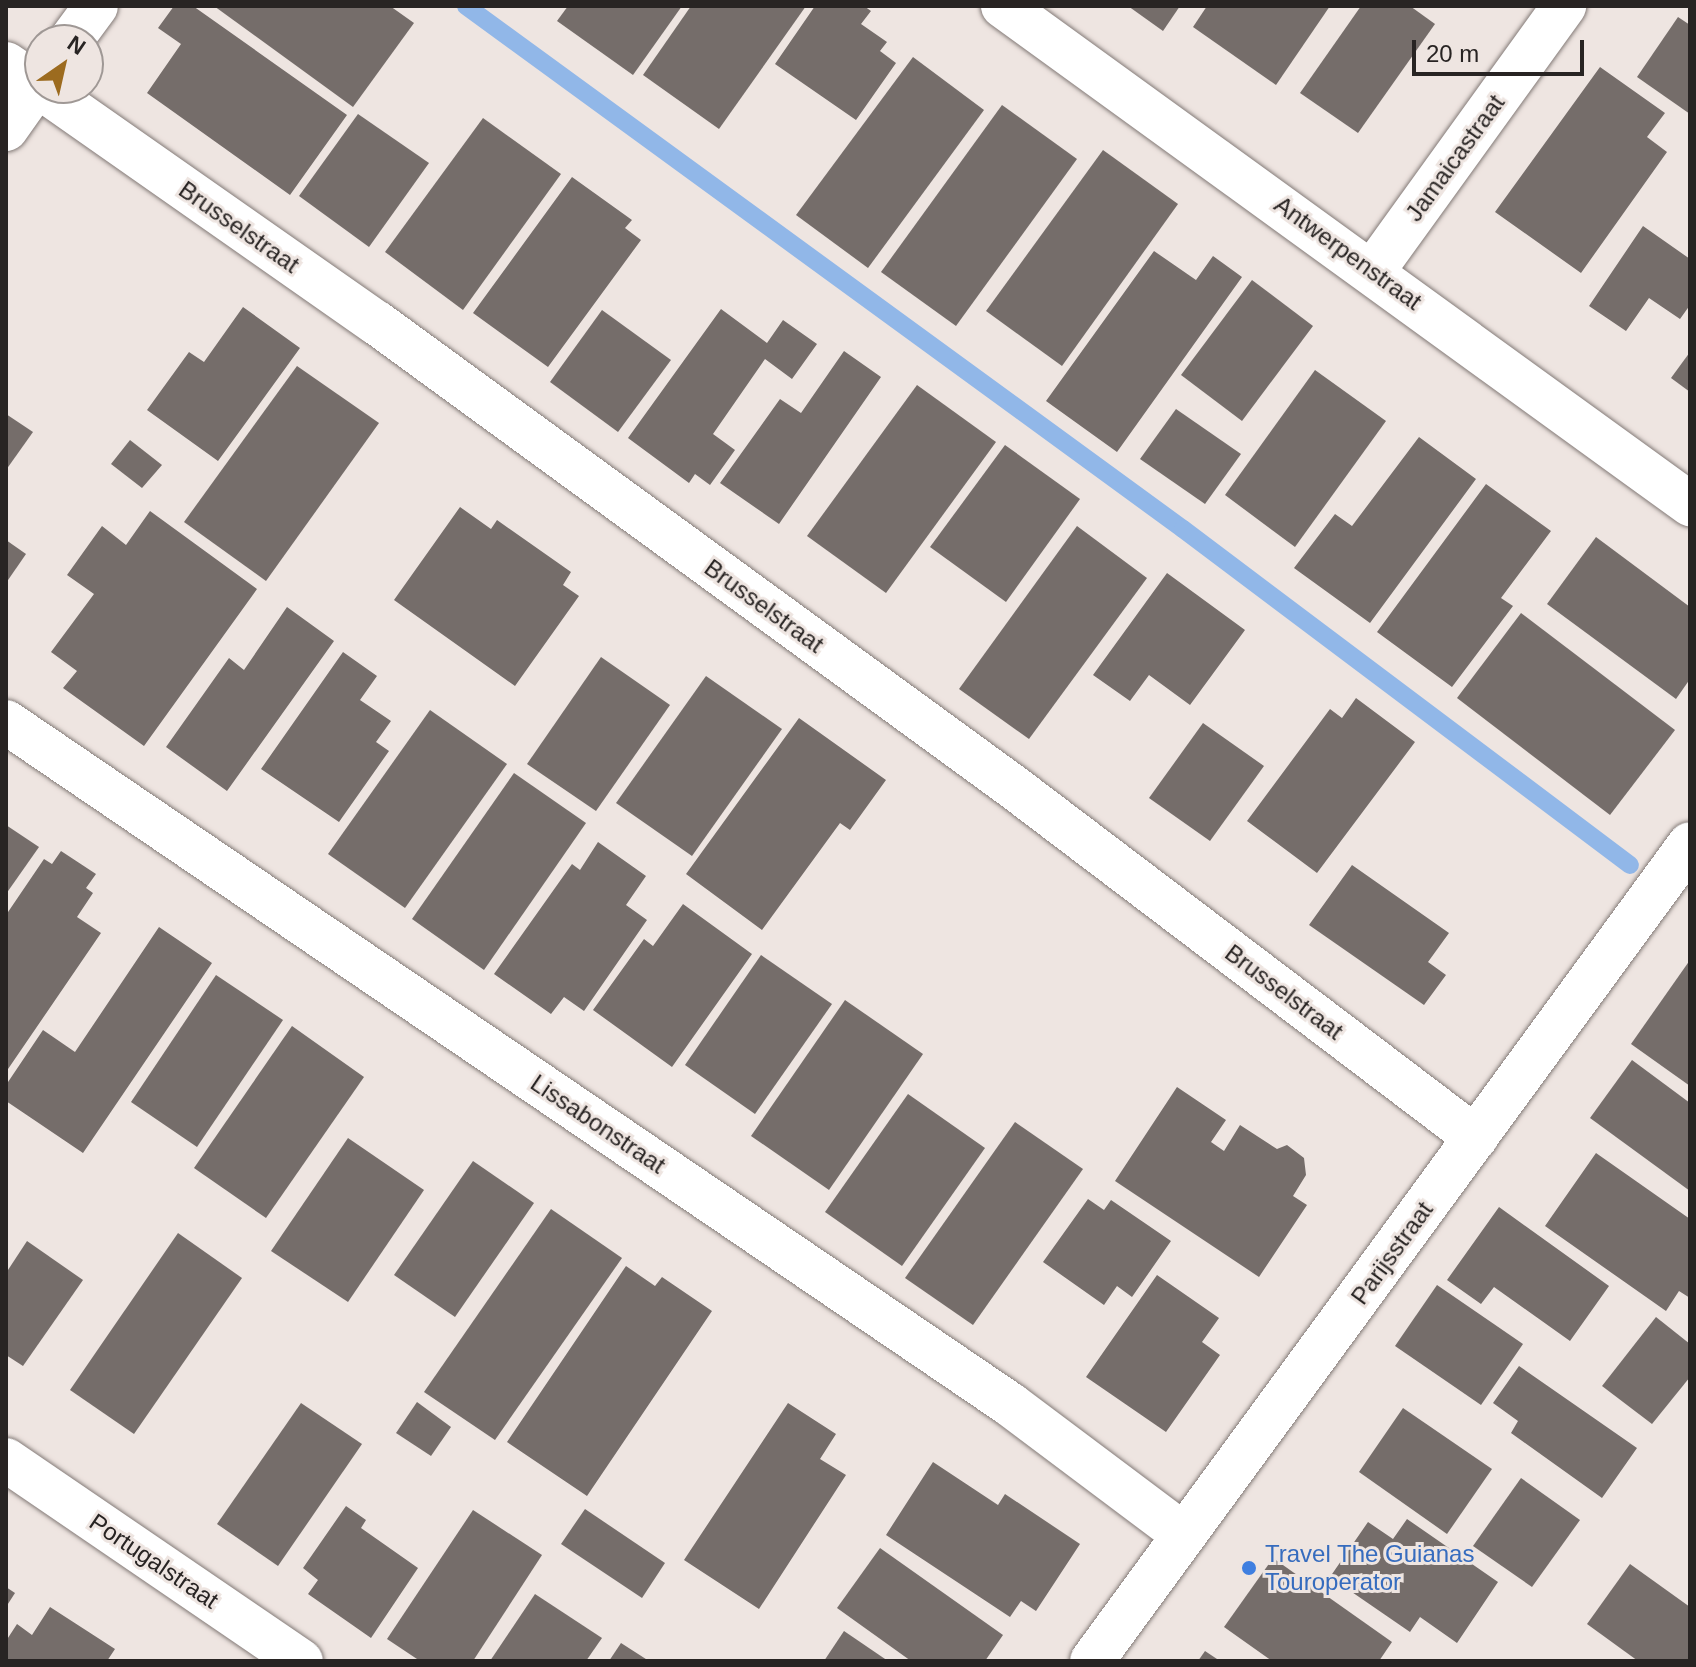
<!DOCTYPE html>
<style>
body{margin:0}
#map{position:relative;width:1696px;height:1667px;overflow:hidden;background:#eee5e1;font-family:Helvetica,sans-serif}
div>[style]{position:absolute}
[style*='--x']{left:calc(var(--x)*1px);top:calc(var(--y)*1px);width:calc(var(--w)*1px);rotate:calc(var(--a)*1deg)}
.stream>*{height:18px;margin:-9px;padding:0 9px;transform-origin:9px;border-radius:9px;background:#91b7e8}
.building>*{inset:0;background:#756d6a}
.roads{filter:drop-shadow(0 0 2px #837a77) drop-shadow(0 0 2px #837a77)}
.minor>*{height:44px;margin:-22px;padding:0 22px;transform-origin:22px;border-radius:22px;background:#fff}
.dots>*{width:22px;height:22px;translate:-50% -50%;box-sizing:border-box;border:4px solid #eee5e1;border-radius:50%}
span{translate:-50% -50%;white-space:nowrap;text-align:center;line-height:1.15;-webkit-text-stroke:6px #eee5e1;paint-order:stroke}
.street-label{font-size:24px;color:#282423}
.shop-label{font-size:24px;color:#366cbe}
.left{translate:0 -50%;text-align:left}
.frame{position:absolute;inset:0;border:8px solid #282423;pointer-events:none}
.north{position:absolute;left:24px;top:24px;width:80px;height:80px;box-sizing:border-box;background:#eee5e1;border:2px solid #9f9895;border-radius:50%;rotate:34deg;font-size:22px;font-weight:700;line-height:32px;text-align:center;color:#282423}
.north::after{content:'';display:block;margin:auto;width:28px;height:36px;background:#9c6b1f;clip-path:polygon(50% 0,100% 100%,50% 72%,0 100%)}
.scale{position:absolute;left:1412px;top:40px;width:172px;height:36px;box-sizing:border-box;border:4px solid #282423;border-top:0;padding-left:10px;font-size:24px;line-height:28px;white-space:nowrap;color:#282423;-webkit-text-stroke:6px #eee5e1;paint-order:stroke}
</style>
<div id="map">
<div class="stream">
<i style="--x:466;--y:6;--w:887;--a:36.11"></i>
<i style="--x:1183;--y:529;--w:559;--a:36.93"></i>
</div>
<div class="building">
<i style="clip-path:polygon(174px 6px,193px 6px,347px 115px,290px 195px,147px 93px,181px 44px,158px 28px)"></i>
<i style="clip-path:polygon(214px 6px,390px 6px,414px 23px,353px 107px)"></i>
<i style="clip-path:polygon(568px 6px,682px 6px,633px 75px,557px 21px)"></i>
<i style="clip-path:polygon(691px 6px,806px 6px,719px 129px,643px 75px)"></i>
<i style="clip-path:polygon(815px 6px,864px 6px,871px 11px,861px 24px,887px 42px,880px 51px,896px 63px,856px 120px,775px 64px)"></i>
<i style="clip-path:polygon(1128px 6px,1180px 6px,1163px 31px)"></i>
<i style="clip-path:polygon(1207px 6px,1330px 6px,1276px 85px,1193px 27px)"></i>
<i style="clip-path:polygon(1361px 6px,1410px 6px,1435px 24px,1358px 133px,1300px 93px)"></i>
<i style="clip-path:polygon(1678px 17px,1690px 25px,1690px 114px,1637px 77px)"></i>
<i style="clip-path:polygon(913px 57px,984px 110px,868px 268px,796px 215px)"></i>
<i style="clip-path:polygon(1600px 67px,1665px 113px,1647px 137px,1667px 152px,1581px 273px,1495px 212px)"></i>
<i style="clip-path:polygon(1002px 105px,1077px 159px,956px 326px,881px 272px)"></i>
<i style="clip-path:polygon(358px 114px,429px 163px,369px 247px,299px 196px)"></i>
<i style="clip-path:polygon(483px 118px,561px 174px,463px 310px,385px 252px)"></i>
<i style="clip-path:polygon(1103px 150px,1178px 204px,1062px 366px,986px 311px)"></i>
<i style="clip-path:polygon(572px 177px,632px 220px,625px 228px,641px 240px,548px 367px,473px 313px)"></i>
<i style="clip-path:polygon(1643px 226px,1690px 259px,1690px 305px,1680px 319px,1649px 298px,1626px 331px,1589px 306px)"></i>
<i style="clip-path:polygon(1154px 251px,1196px 280px,1213px 256px,1242px 277px,1117px 452px,1046px 401px)"></i>
<i style="clip-path:polygon(1252px 280px,1313px 326px,1242px 421px,1181px 375px)"></i>
<i style="clip-path:polygon(243px 307px,300px 348px,218px 461px,147px 410px,189px 352px,204px 362px)"></i>
<i style="clip-path:polygon(721px 309px,767px 343px,783px 320px,817px 344px,792px 379px,765px 359px,713px 434px,735px 450px,710px 485px,695px 474px,689px 483px,628px 438px)"></i>
<i style="clip-path:polygon(602px 310px,671px 360px,618px 432px,550px 382px)"></i>
<i style="clip-path:polygon(844px 351px,881px 377px,779px 524px,720px 483px,780px 399px,801px 413px)"></i>
<i style="clip-path:polygon(1690px 352px,1690px 392px,1671px 378px)"></i>
<i style="clip-path:polygon(297px 366px,379px 423px,266px 581px,184px 522px)"></i>
<i style="clip-path:polygon(1315px 370px,1386px 421px,1295px 547px,1225px 495px)"></i>
<i style="clip-path:polygon(917px 385px,996px 442px,886px 593px,807px 536px)"></i>
<i style="clip-path:polygon(1176px 409px,1241px 454px,1205px 504px,1140px 459px)"></i>
<i style="clip-path:polygon(6px 414px,33px 432px,6px 470px)"></i>
<i style="clip-path:polygon(1419px 437px,1476px 479px,1370px 623px,1294px 568px,1335px 514px,1352px 526px)"></i>
<i style="clip-path:polygon(130px 440px,162px 465px,142px 488px,111px 464px)"></i>
<i style="clip-path:polygon(1005px 445px,1080px 499px,1006px 602px,930px 547px)"></i>
<i style="clip-path:polygon(1486px 484px,1551px 531px,1501px 598px,1513px 606px,1452px 687px,1377px 632px)"></i>
<i style="clip-path:polygon(460px 507px,491px 529px,497px 520px,571px 572px,563px 585px,579px 596px,515px 686px,394px 600px)"></i>
<i style="clip-path:polygon(150px 511px,257px 589px,144px 746px,63px 688px,77px 671px,51px 652px,94px 594px,67px 575px,102px 526px,126px 545px)"></i>
<i style="clip-path:polygon(1077px 526px,1147px 578px,1029px 739px,959px 689px)"></i>
<i style="clip-path:polygon(1596px 537px,1690px 607px,1690px 679px,1676px 699px,1547px 604px)"></i>
<i style="clip-path:polygon(6px 540px,26px 554px,6px 583px)"></i>
<i style="clip-path:polygon(1167px 573px,1245px 630px,1190px 705px,1149px 675px,1130px 701px,1093px 675px)"></i>
<i style="clip-path:polygon(287px 607px,334px 641px,227px 791px,166px 747px,229px 658px,244px 670px)"></i>
<i style="clip-path:polygon(1521px 613px,1675px 730px,1610px 815px,1457px 698px)"></i>
<i style="clip-path:polygon(343px 652px,377px 676px,360px 700px,391px 721px,376px 742px,389px 751px,339px 822px,261px 769px)"></i>
<i style="clip-path:polygon(601px 657px,670px 705px,596px 811px,527px 764px)"></i>
<i style="clip-path:polygon(706px 676px,782px 729px,692px 856px,616px 803px)"></i>
<i style="clip-path:polygon(1356px 698px,1415px 742px,1317px 873px,1247px 821px,1330px 709px,1342px 718px)"></i>
<i style="clip-path:polygon(430px 710px,507px 764px,405px 908px,328px 854px)"></i>
<i style="clip-path:polygon(799px 718px,886px 780px,850px 830px,840px 823px,762px 930px,686px 874px)"></i>
<i style="clip-path:polygon(1203px 723px,1264px 766px,1210px 841px,1149px 798px)"></i>
<i style="clip-path:polygon(514px 773px,586px 823px,484px 970px,412px 919px)"></i>
<i style="clip-path:polygon(6px 825px,39px 847px,6px 894px)"></i>
<i style="clip-path:polygon(598px 842px,646px 876px,626px 905px,647px 920px,584px 1011px,564px 997px,551px 1014px,494px 974px,572px 864px,580px 870px)"></i>
<i style="clip-path:polygon(61px 851px,96px 874px,86px 888px,93px 893px,77px 917px,101px 933px,6px 1072px,6px 915px,44px 859px,52px 864px)"></i>
<i style="clip-path:polygon(1352px 865px,1449px 933px,1428px 962px,1446px 975px,1424px 1005px,1309px 925px)"></i>
<i style="clip-path:polygon(683px 904px,752px 954px,672px 1067px,593px 1010px,644px 939px,653px 946px)"></i>
<i style="clip-path:polygon(159px 927px,212px 963px,83px 1153px,6px 1101px,6px 1085px,43px 1030px,75px 1052px)"></i>
<i style="clip-path:polygon(761px 955px,832px 1004px,755px 1114px,685px 1065px)"></i>
<i style="clip-path:polygon(1690px 960px,1690px 1086px,1631px 1044px)"></i>
<i style="clip-path:polygon(216px 975px,283px 1020px,197px 1147px,131px 1102px)"></i>
<i style="clip-path:polygon(845px 1000px,923px 1054px,829px 1190px,751px 1136px)"></i>
<i style="clip-path:polygon(292px 1026px,364px 1077px,266px 1218px,194px 1168px)"></i>
<i style="clip-path:polygon(1632px 1060px,1690px 1103px,1690px 1191px,1590px 1118px)"></i>
<i style="clip-path:polygon(1177px 1087px,1226px 1120px,1211px 1142px,1224px 1151px,1240px 1125px,1277px 1149px,1287px 1145px,1304px 1158px,1306px 1175px,1293px 1196px,1307px 1205px,1259px 1277px,1115px 1181px)"></i>
<i style="clip-path:polygon(908px 1094px,985px 1148px,902px 1266px,825px 1212px)"></i>
<i style="clip-path:polygon(1015px 1122px,1083px 1169px,973px 1325px,905px 1278px)"></i>
<i style="clip-path:polygon(348px 1138px,424px 1190px,348px 1302px,271px 1251px)"></i>
<i style="clip-path:polygon(1596px 1153px,1690px 1219px,1690px 1298px,1679px 1291px,1666px 1311px,1545px 1226px)"></i>
<i style="clip-path:polygon(473px 1161px,534px 1203px,455px 1317px,394px 1275px)"></i>
<i style="clip-path:polygon(1088px 1199px,1104px 1210px,1111px 1200px,1171px 1241px,1132px 1297px,1117px 1286px,1104px 1305px,1043px 1262px)"></i>
<i style="clip-path:polygon(1499px 1207px,1609px 1286px,1570px 1341px,1494px 1287px,1481px 1304px,1447px 1280px)"></i>
<i style="clip-path:polygon(551px 1209px,622px 1258px,495px 1440px,424px 1392px)"></i>
<i style="clip-path:polygon(178px 1233px,242px 1278px,134px 1434px,70px 1390px)"></i>
<i style="clip-path:polygon(27px 1241px,83px 1280px,23px 1366px,6px 1355px,6px 1273px)"></i>
<i style="clip-path:polygon(626px 1266px,655px 1286px,662px 1277px,712px 1311px,587px 1496px,507px 1442px)"></i>
<i style="clip-path:polygon(1157px 1275px,1219px 1318px,1202px 1342px,1220px 1355px,1166px 1432px,1086px 1377px)"></i>
<i style="clip-path:polygon(1437px 1285px,1523px 1344px,1481px 1405px,1395px 1346px)"></i>
<i style="clip-path:polygon(1656px 1317px,1690px 1344px,1690px 1377px,1652px 1424px,1602px 1386px)"></i>
<i style="clip-path:polygon(1519px 1366px,1637px 1448px,1602px 1498px,1511px 1433px,1518px 1421px,1493px 1403px)"></i>
<i style="clip-path:polygon(417px 1402px,451px 1427px,431px 1456px,396px 1433px)"></i>
<i style="clip-path:polygon(301px 1403px,362px 1444px,278px 1566px,217px 1524px)"></i>
<i style="clip-path:polygon(788px 1403px,836px 1434px,820px 1459px,846px 1475px,759px 1609px,684px 1560px)"></i>
<i style="clip-path:polygon(1403px 1408px,1492px 1469px,1447px 1534px,1359px 1472px)"></i>
<i style="clip-path:polygon(933px 1462px,998px 1505px,1005px 1494px,1080px 1544px,1036px 1611px,1021px 1601px,1010px 1617px,886px 1535px)"></i>
<i style="clip-path:polygon(1521px 1478px,1580px 1520px,1532px 1587px,1473px 1546px)"></i>
<i style="clip-path:polygon(346px 1506px,366px 1520px,361px 1528px,418px 1568px,371px 1638px,308px 1594px,318px 1580px,303px 1568px)"></i>
<i style="clip-path:polygon(585px 1509px,665px 1563px,642px 1598px,561px 1544px)"></i>
<i style="clip-path:polygon(473px 1510px,542px 1555px,473px 1661px,420px 1661px,387px 1639px)"></i>
<i style="clip-path:polygon(1407px 1519px,1498px 1582px,1457px 1643px,1420px 1617px,1410px 1632px,1330px 1577px,1368px 1522px,1393px 1539px)"></i>
<i style="clip-path:polygon(880px 1548px,1003px 1635px,985px 1661px,911px 1661px,837px 1608px)"></i>
<i style="clip-path:polygon(1273px 1558px,1392px 1642px,1379px 1661px,1272px 1661px,1224px 1627px)"></i>
<i style="clip-path:polygon(1630px 1564px,1690px 1607px,1690px 1661px,1638px 1661px,1587px 1624px)"></i>
<i style="clip-path:polygon(6px 1587px,15px 1593px,6px 1607px)"></i>
<i style="clip-path:polygon(535px 1594px,602px 1638px,586px 1661px,490px 1661px)"></i>
<i style="clip-path:polygon(50px 1607px,115px 1649px,107px 1661px,6px 1661px,6px 1641px,17px 1624px,32px 1635px)"></i>
<i style="clip-path:polygon(844px 1631px,888px 1661px,824px 1661px)"></i>
<i style="clip-path:polygon(621px 1643px,649px 1661px,609px 1661px)"></i>
<i style="clip-path:polygon(1205px 1651px,1220px 1661px,1198px 1661px)"></i>
</div>
<div class="roads">
<div class="minor">
<i style="--x:1003;--y:6;--w:849;--a:35.94"></i>
<i style="--x:71;--y:40;--w:42;--a:-53.7"></i>
<i style="--x:6;--y:64;--w:41;--a:34.1"></i>
<i style="--x:41;--y:88;--w:410;--a:35"></i>
<i style="--x:377;--y:323;--w:786;--a:36.1"></i>
<i style="--x:1012;--y:786;--w:582;--a:37.18"></i>
<i style="--x:6;--y:129;--w:59;--a:-54.7"></i>
<i style="--x:1373;--y:271;--w:327;--a:-54.2"></i>
<i style="--x:6;--y:722;--w:1215;--a:34.2"></i>
<i style="--x:1011;--y:1405;--w:216;--a:36.9"></i>
<i style="--x:6;--y:1460;--w:357;--a:34.3"></i>
<i style="--x:1092;--y:1661;--w:1012;--a:-53.8"></i>
</div>
</div>
<div class="dots">
<i style="left:1249px;top:1568px;background:#3f7fe0"></i>
</div>
<div class="street-label">
<span style="left:1455px;top:158px;rotate:-54deg">Jamaicastraat</span>
<span style="left:239px;top:227px;rotate:35deg">Brusselstraat</span>
<span style="left:1348px;top:253px;rotate:36deg">Antwerpenstraat</span>
<span style="left:764px;top:606px;rotate:36deg">Brusselstraat</span>
<span style="left:1284px;top:992px;rotate:37deg">Brusselstraat</span>
<span style="left:598px;top:1124px;rotate:34deg">Lissabonstraat</span>
<span style="left:1392px;top:1253px;rotate:-54deg">Parijsstraat</span>
<span style="left:154px;top:1561px;rotate:34deg">Portugalstraat</span>
</div>
<div class="shop-label">
<span class="left" style="left:1265px;top:1568px">Travel The Guianas<br>Touroperator</span>
</div>
<div class="frame"></div>
<div class="north">N</div>
<div class="scale">20 m</div>
</div>
